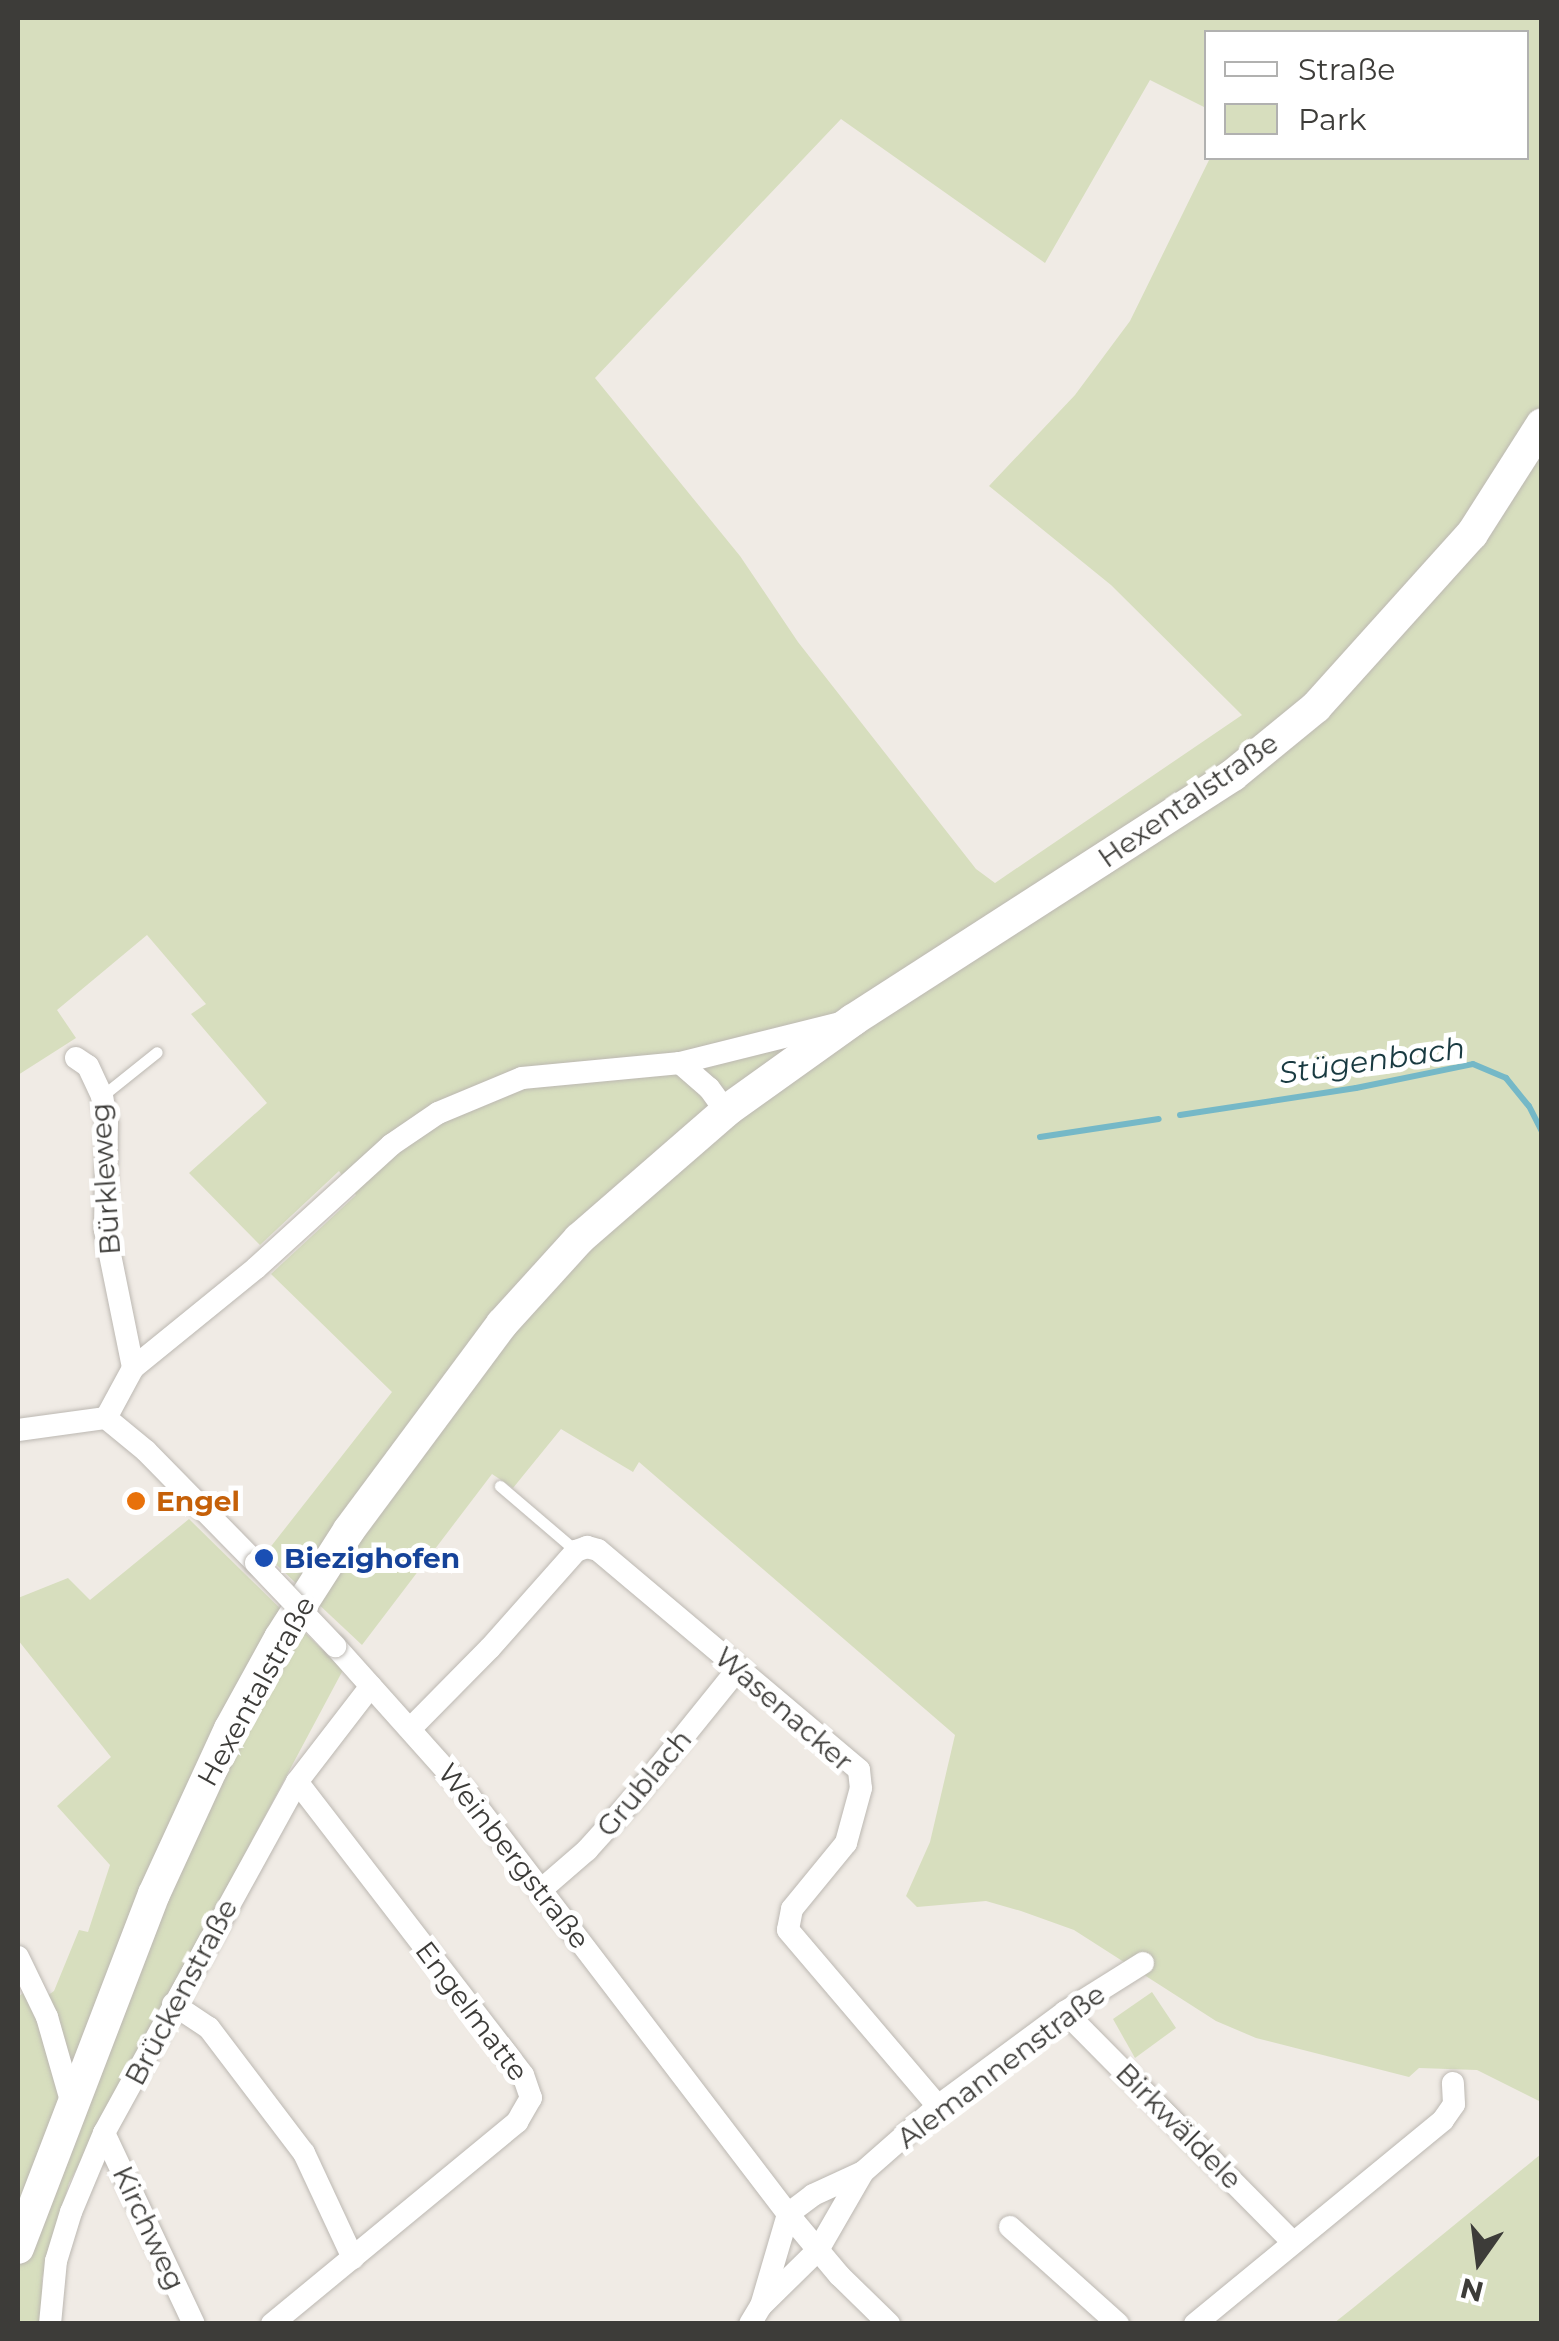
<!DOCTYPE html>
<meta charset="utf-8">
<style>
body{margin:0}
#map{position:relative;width:1559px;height:2341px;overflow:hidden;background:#f0ebe5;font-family:Montserrat,sans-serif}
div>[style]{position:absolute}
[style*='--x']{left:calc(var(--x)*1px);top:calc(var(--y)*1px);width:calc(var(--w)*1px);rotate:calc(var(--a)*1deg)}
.green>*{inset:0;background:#d7debe}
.stream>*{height:6px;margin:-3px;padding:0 3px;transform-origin:3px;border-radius:3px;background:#75b8c7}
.roads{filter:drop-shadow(0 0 2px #bcb8b2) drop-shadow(0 0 2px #bcb8b2)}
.service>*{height:11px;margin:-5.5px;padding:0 5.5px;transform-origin:5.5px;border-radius:5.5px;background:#fff}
.minor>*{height:22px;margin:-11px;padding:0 11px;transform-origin:11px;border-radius:11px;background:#fff}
.secondary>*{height:32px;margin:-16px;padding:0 16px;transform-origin:16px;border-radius:16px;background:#fff}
.bridges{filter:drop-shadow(0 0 2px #bcb8b2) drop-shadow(0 0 2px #bcb8b2)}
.minor-bridge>*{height:22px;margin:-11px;padding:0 11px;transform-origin:11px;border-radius:11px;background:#fff}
.dots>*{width:28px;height:28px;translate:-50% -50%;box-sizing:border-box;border:5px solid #fff;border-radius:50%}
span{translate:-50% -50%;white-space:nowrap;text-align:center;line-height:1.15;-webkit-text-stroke:10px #fff;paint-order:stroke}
.street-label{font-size:28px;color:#3d3c39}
.food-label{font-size:28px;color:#c56008;font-weight:700}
.left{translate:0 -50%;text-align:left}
.transit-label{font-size:28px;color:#164399;font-weight:700}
.water-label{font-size:30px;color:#193a41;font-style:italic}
.frame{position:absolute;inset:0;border:20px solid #3d3c39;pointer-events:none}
.legend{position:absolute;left:1204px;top:30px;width:325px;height:130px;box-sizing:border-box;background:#fff;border:2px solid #b1b1b0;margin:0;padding:12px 18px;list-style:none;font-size:30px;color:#3d3c39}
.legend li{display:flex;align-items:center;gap:20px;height:50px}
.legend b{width:50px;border:2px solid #b1b1b0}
.north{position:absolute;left:1429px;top:2211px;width:100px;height:100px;-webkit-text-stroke:8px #fff;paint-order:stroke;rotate:194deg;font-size:28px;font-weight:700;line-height:40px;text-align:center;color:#3d3c39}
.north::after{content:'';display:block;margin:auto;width:35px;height:45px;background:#3d3c39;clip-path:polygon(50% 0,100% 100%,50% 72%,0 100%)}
</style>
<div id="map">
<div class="green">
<i style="clip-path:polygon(evenodd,18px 18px,1541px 18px,1541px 2102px,1477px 2070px,1419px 2068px,1409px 2077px,1256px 2038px,1216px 2021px,1074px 1930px,1021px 1911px,986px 1901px,917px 1907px,906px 1896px,930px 1842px,955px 1735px,639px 1462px,633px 1472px,561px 1429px,513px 1488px,492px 1474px,362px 1645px,265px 1554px,392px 1392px,271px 1274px,356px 1195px,339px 1171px,260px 1245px,189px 1173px,267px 1103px,191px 1014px,206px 1004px,147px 935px,57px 1010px,76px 1038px,18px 1075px,18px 18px,1206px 32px,1526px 32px,1526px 158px,1210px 158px,1130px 321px,1075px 395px,989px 486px,1111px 585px,1242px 715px,995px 883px,976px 869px,798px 642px,740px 556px,595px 378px,841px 119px,1045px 263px,1150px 80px,1206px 108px,1206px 32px)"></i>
<i style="clip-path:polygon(189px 1519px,343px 1670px,69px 2183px,42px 2278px,42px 2323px,18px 2324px,18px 1997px,27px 1990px,47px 1996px,54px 1991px,79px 1930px,88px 1932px,110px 1865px,57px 1806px,111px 1757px,18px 1640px,18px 1598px,68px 1578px,90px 1600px)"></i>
<i style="clip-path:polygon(1152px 1992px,1176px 2028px,1135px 2058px,1113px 2019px)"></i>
<i style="clip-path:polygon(1541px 2154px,1541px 2323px,1334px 2323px,1353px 2308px)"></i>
</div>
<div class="stream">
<i style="--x:1180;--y:1115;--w:178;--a:-8.7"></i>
<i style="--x:1356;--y:1088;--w:119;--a:-11.6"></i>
<i style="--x:1473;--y:1064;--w:36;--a:23"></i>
<i style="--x:1506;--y:1078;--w:36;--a:51"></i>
<i style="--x:1529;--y:1106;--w:29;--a:63"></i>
<i style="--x:1040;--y:1137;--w:120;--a:-8.6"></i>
</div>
<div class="roads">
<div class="service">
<i style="--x:102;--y:1096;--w:70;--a:-38.7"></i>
<i style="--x:500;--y:1486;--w:100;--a:40.5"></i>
</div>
<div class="minor">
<i style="--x:76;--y:1058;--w:14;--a:34"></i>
<i style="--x:88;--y:1066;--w:33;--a:65"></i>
<i style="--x:102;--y:1096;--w:27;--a:80"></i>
<i style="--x:107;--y:1123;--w:107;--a:91.1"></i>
<i style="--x:105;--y:1230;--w:141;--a:78.5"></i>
<i style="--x:680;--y:1063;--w:38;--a:41"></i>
<i style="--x:709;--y:1088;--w:29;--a:54"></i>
<i style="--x:106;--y:1418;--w:57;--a:-61.6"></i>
<i style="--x:133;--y:1368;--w:159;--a:-39.1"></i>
<i style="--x:256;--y:1268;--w:183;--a:-42.3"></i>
<i style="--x:391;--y:1145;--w:57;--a:-34.2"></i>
<i style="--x:438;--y:1113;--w:91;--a:-22.6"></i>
<i style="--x:522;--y:1078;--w:159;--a:-5.4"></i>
<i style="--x:680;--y:1063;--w:165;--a:-14"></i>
<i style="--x:106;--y:1418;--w:52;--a:39.5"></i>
<i style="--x:146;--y:1451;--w:157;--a:45.5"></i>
<i style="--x:18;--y:1430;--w:89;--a:-7.8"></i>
<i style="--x:335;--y:1646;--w:201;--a:48.2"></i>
<i style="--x:469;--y:1796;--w:526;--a:52.65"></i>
<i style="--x:788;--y:2214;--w:80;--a:50.1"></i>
<i style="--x:839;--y:2275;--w:70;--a:44.4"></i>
<i style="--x:411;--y:1728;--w:112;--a:-45.4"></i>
<i style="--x:490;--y:1648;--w:130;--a:-48.4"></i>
<i style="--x:576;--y:1551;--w:12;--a:-20"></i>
<i style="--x:587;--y:1547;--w:11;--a:15"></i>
<i style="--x:598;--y:1550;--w:341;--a:40.1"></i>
<i style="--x:859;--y:1770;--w:18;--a:84"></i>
<i style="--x:861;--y:1788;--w:57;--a:105.3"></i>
<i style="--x:846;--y:1843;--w:85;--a:129.3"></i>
<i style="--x:792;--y:1909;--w:21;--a:101"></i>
<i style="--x:788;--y:1930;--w:231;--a:49.6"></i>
<i style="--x:542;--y:1889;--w:60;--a:-40.9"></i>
<i style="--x:587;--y:1850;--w:69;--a:-48"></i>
<i style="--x:633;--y:1799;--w:167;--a:-51.1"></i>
<i style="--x:18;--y:1957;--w:67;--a:64.2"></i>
<i style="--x:47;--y:2017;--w:91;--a:74"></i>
<i style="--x:173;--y:2004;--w:43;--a:33.7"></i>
<i style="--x:209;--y:2028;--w:157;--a:52.8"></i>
<i style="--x:304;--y:2153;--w:116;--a:65"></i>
<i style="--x:1065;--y:2012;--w:322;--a:45.3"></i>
<i style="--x:104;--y:2133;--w:211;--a:64.8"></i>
<i style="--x:1010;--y:2227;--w:145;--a:41.9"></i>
<i style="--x:761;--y:2306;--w:96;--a:-73.6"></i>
<i style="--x:788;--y:2214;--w:31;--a:-37"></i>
<i style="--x:813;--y:2195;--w:55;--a:-24.7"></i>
<i style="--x:863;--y:2172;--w:100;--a:-41.3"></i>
<i style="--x:938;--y:2106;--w:158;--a:-36.5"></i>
<i style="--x:1065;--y:2012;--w:92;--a:-32.1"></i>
<i style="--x:50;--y:2324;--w:63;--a:-84.6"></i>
<i style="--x:56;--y:2261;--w:51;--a:-73"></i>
<i style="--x:71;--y:2212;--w:86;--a:-67.3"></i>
<i style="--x:104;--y:2133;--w:401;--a:-61.2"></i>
<i style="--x:297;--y:1782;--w:121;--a:-52.4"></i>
<i style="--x:272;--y:2324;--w:318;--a:-39.5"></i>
<i style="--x:517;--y:2122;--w:28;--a:-60"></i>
<i style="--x:531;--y:2098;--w:24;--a:-109"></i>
<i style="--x:523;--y:2075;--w:370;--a:-127.6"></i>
<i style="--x:750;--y:2324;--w:21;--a:-59"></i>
<i style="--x:761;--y:2306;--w:80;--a:-44.5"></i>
<i style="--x:818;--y:2250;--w:90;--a:-60"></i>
<i style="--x:1195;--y:2324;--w:321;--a:-39.4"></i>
<i style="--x:1443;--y:2120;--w:19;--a:-55"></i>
<i style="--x:1454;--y:2104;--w:21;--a:-93"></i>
</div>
<div class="secondary">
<i style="--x:18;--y:2248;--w:379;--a:-69"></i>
<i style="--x:154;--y:1894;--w:182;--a:-65.3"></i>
<i style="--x:230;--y:1729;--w:104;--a:-61.2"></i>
<i style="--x:280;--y:1638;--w:128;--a:-57.4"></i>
<i style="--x:349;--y:1530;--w:257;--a:-53.4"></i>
<i style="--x:502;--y:1324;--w:115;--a:-47.8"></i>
<i style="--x:579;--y:1239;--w:195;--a:-41"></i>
<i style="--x:726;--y:1111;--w:156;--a:-35.6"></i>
<i style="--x:853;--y:1020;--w:452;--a:-32.8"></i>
<i style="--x:1233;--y:775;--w:107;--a:-39.3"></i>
<i style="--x:1316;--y:707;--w:233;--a:-48"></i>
<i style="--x:1472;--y:534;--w:130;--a:-57.5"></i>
</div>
</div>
<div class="bridges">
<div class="minor-bridge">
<i style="--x:256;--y:1563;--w:115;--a:46.4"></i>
</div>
</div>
<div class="dots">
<i style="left:136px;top:1501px;background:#e8710a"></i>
<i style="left:264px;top:1558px;background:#1a4fb4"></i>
</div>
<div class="street-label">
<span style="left:1188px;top:800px;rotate:-35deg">Hexentalstraße</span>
<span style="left:105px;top:1179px;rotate:-94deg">Bürkleweg</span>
<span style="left:256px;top:1691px;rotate:-61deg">Hexentalstraße</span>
<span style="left:784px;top:1709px;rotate:41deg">Wasenacker</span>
<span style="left:644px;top:1783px;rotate:-50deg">Grublach</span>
<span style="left:514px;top:1856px;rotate:52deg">Weinbergstraße</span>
<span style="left:181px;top:1992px;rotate:-62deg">Brückenstraße</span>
<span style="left:472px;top:2011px;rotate:53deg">Engelmatte</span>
<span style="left:1001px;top:2066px;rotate:-37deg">Alemannenstraße</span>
<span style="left:1179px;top:2126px;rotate:45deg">Birkwäldele</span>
<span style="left:149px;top:2228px;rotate:65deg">Kirchweg</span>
</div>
<div class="food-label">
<span class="left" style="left:156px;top:1501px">Engel</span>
</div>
<div class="transit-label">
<span class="left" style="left:284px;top:1558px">Biezighofen</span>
</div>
<div class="water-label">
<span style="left:1372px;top:1061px;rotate:-8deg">Stügenbach</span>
</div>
<div class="frame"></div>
<ul class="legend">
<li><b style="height:12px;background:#fff"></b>Straße</li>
<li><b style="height:28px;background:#d7debe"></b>Park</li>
</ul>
<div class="north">N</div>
</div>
